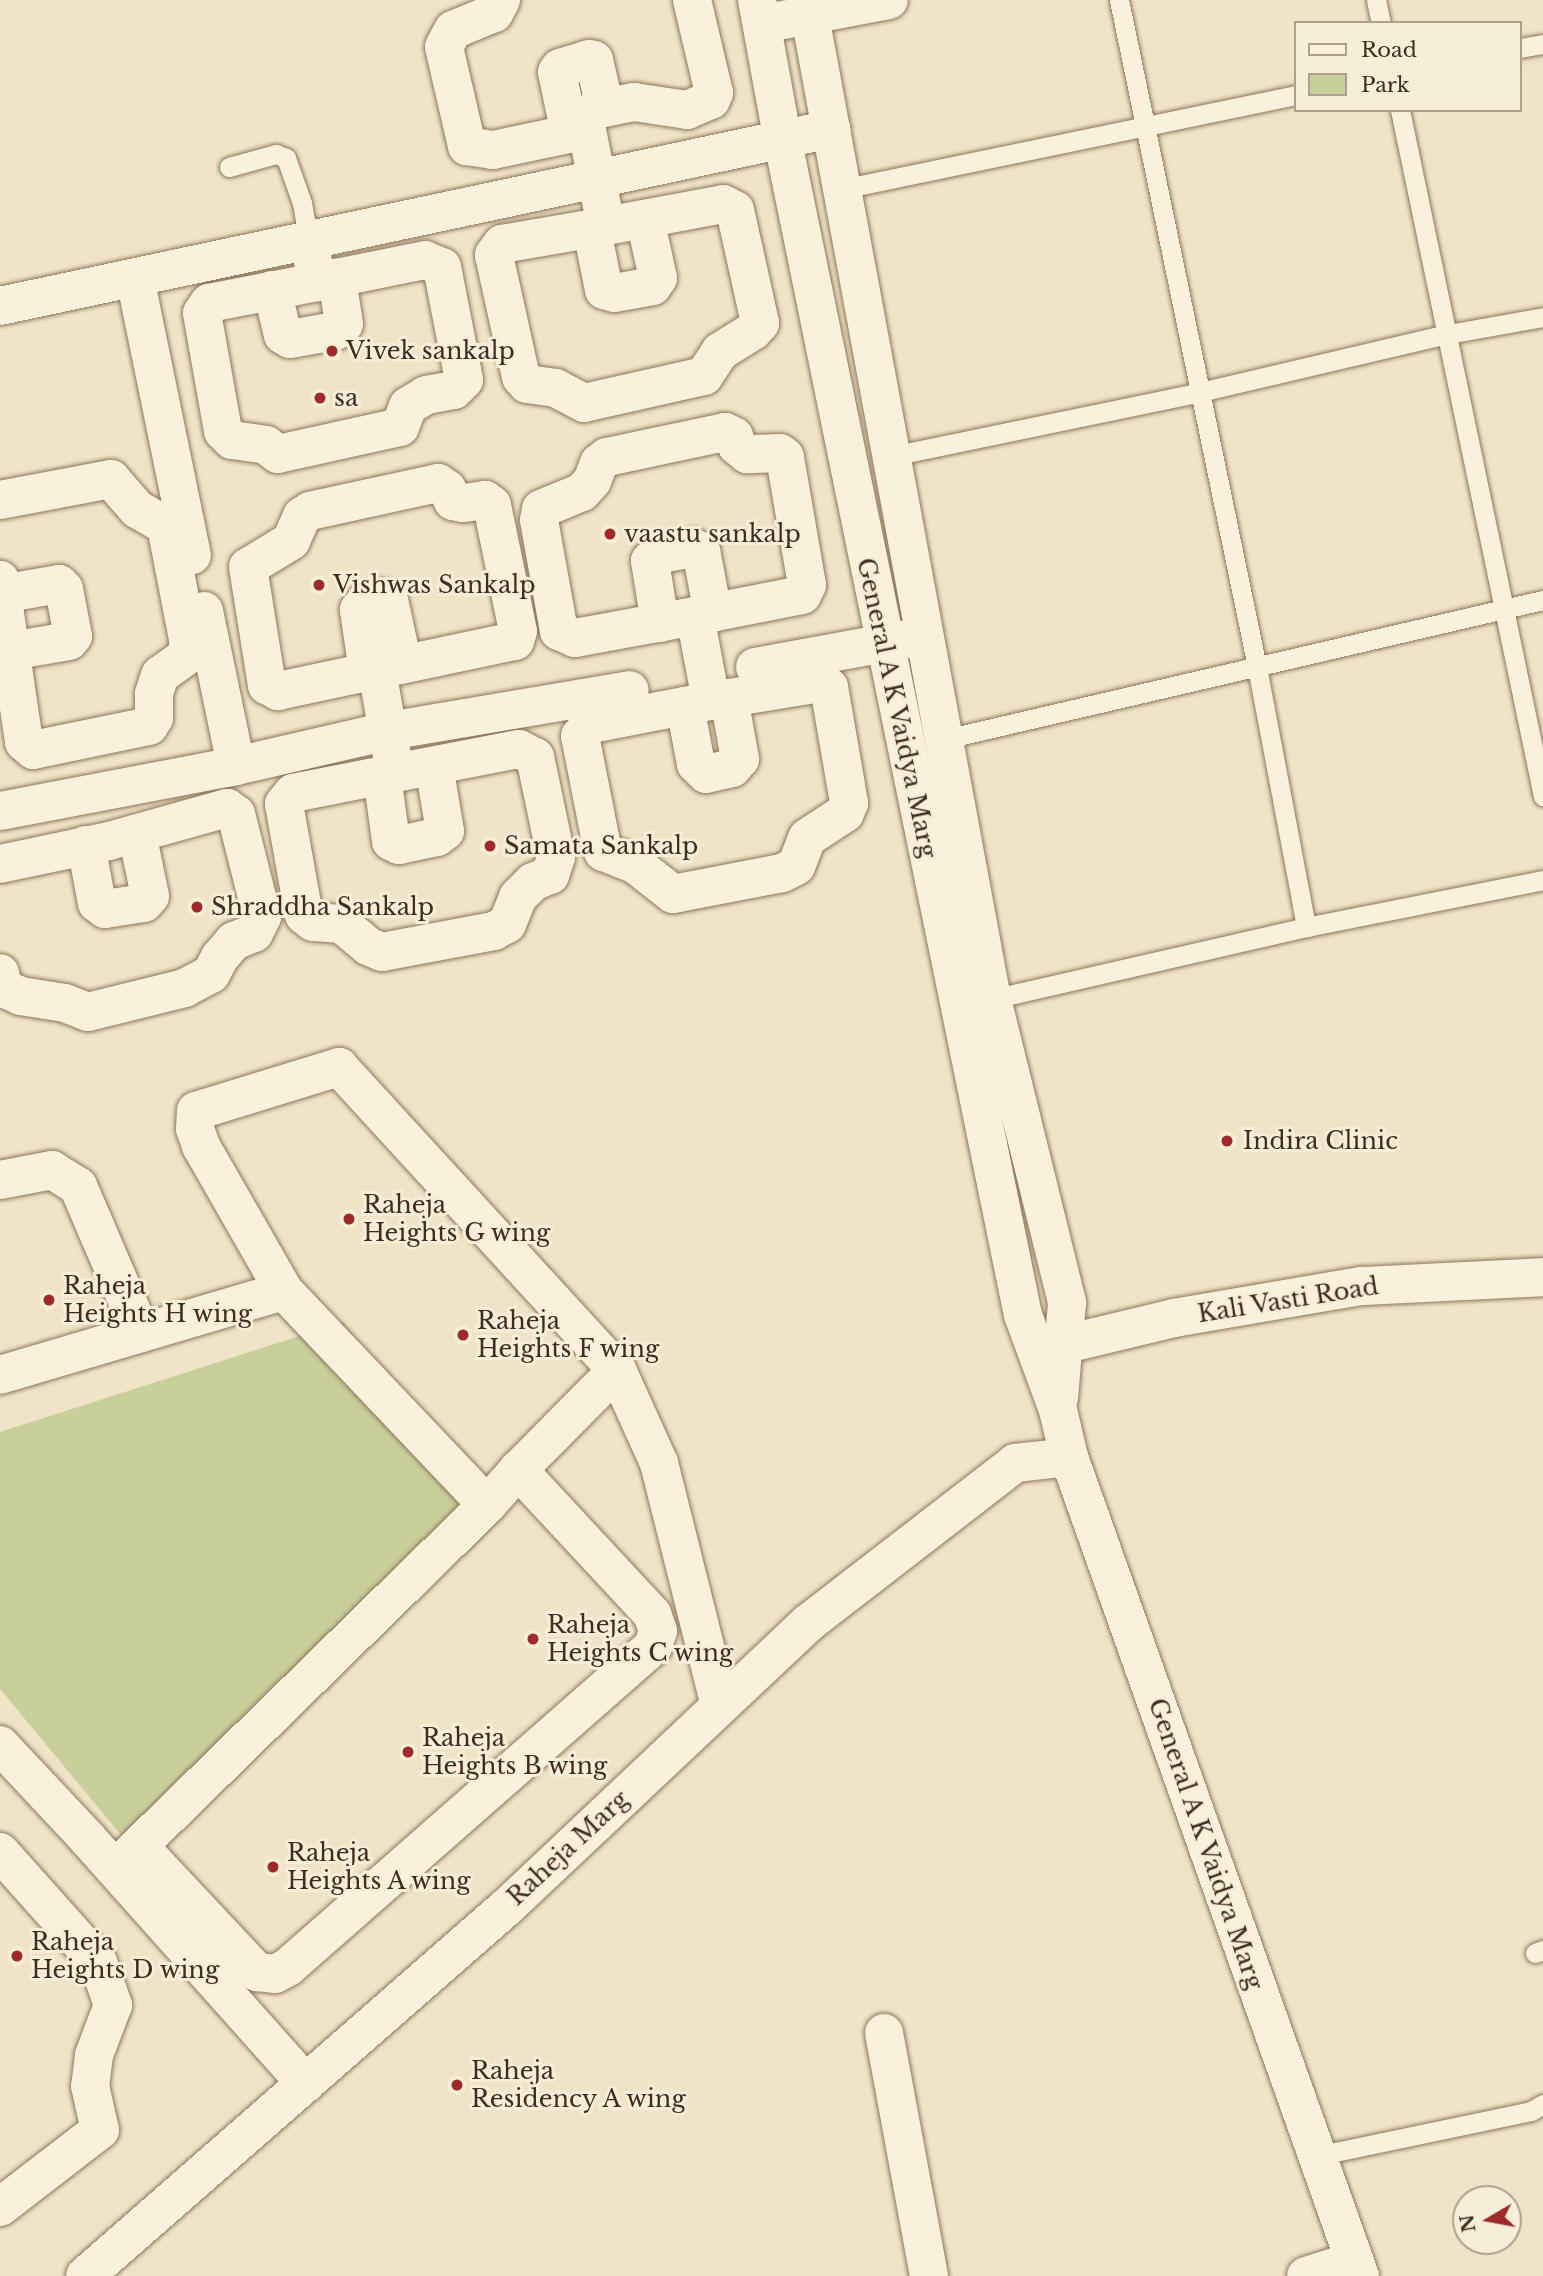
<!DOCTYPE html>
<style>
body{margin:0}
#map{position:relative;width:1543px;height:2276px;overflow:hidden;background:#f0e4c8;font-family:"Libre Baskerville",serif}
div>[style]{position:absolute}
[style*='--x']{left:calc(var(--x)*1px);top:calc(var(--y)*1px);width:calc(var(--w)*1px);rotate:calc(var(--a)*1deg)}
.green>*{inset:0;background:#c9cf9b}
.roads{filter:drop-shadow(0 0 2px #8d765c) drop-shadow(0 0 2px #8d765c)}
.lane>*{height:19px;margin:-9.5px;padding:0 9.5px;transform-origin:9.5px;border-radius:9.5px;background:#faf1dc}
.street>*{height:38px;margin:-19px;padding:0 19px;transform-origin:19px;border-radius:19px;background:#faf1dc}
.secondary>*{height:38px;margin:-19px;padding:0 19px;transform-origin:19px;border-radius:19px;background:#faf1dc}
.dots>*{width:19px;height:19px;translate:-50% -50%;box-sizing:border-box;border:4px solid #f7eed8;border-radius:50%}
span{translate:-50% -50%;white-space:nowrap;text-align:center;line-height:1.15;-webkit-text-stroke:6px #f7eed8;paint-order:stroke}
.poi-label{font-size:24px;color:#3d2e20}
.left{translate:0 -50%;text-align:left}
.street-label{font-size:24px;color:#3d2e20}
.legend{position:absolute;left:1294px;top:21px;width:228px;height:91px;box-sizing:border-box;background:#f7eed8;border:2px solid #ada18e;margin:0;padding:9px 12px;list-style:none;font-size:21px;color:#3d2e20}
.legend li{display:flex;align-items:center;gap:14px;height:35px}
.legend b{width:35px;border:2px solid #ada18e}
.north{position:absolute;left:1452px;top:2185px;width:70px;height:70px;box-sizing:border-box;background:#f7eed8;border:2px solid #ada18e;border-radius:50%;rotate:260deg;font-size:19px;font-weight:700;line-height:28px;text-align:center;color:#3d2e20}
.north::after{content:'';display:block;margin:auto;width:24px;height:32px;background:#9e2a2b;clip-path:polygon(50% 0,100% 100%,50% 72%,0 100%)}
</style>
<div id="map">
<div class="green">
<i style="clip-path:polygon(343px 1322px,487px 1505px,121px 1835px,0 1689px,0 1432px)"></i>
</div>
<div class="roads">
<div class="lane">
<i style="--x:1119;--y:0;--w:681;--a:78.31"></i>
<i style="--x:1257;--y:667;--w:265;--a:79.3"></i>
<i style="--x:1376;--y:0;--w:24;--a:78"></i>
<i style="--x:1520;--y:48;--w:23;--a:-10"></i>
<i style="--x:1400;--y:110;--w:701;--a:78.23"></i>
<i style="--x:229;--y:167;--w:49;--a:-15.5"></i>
<i style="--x:276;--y:154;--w:11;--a:22"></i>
<i style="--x:286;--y:158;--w:48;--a:70.4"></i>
<i style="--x:302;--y:203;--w:39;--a:80"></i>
<i style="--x:842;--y:189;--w:464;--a:-11.7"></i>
<i style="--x:892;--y:456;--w:315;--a:-11.7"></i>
<i style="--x:1200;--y:392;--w:255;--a:-13.2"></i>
<i style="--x:1448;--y:334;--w:97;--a:-10.1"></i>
<i style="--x:945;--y:739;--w:614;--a:-13.09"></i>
<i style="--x:992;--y:999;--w:322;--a:-12.9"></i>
<i style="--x:1306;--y:927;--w:242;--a:-11.2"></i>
<i style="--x:1535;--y:1953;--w:9;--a:-21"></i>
<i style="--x:1316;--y:2156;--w:220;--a:-11.8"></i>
<i style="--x:1531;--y:2111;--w:14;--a:-30"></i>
</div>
<div class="street">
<i style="--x:501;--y:0;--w:15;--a:118"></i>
<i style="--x:494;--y:13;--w:44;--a:157.5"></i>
<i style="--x:453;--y:30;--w:19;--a:118"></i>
<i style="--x:444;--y:47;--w:102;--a:76.9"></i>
<i style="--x:467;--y:146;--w:26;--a:9"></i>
<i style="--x:493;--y:150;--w:96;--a:-12"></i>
<i style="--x:762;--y:24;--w:129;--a:-10.7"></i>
<i style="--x:570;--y:134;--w:63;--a:-101.8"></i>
<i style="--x:557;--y:72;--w:5;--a:-53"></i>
<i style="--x:560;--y:68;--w:30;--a:-17"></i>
<i style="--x:589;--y:59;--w:5;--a:11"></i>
<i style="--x:594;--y:60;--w:49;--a:77.1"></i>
<i style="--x:606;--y:226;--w:119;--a:-10.6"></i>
<i style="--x:723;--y:204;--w:13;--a:27"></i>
<i style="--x:735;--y:210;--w:116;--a:77.5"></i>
<i style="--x:760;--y:323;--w:11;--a:131"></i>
<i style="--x:753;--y:331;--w:39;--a:148"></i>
<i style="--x:720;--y:352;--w:29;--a:124"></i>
<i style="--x:704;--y:376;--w:123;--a:167.3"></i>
<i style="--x:584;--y:403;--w:32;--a:-152"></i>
<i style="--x:556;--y:388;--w:29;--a:-172"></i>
<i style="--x:527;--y:384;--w:9;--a:-131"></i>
<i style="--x:521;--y:377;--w:125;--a:-102.5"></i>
<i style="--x:494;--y:255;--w:14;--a:-54"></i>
<i style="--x:502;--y:244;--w:106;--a:-9.8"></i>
<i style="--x:606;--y:226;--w:98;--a:-101.2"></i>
<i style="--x:587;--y:130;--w:10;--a:-90"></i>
<i style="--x:587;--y:120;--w:12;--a:-55"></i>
<i style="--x:594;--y:110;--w:41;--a:-11.3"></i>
<i style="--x:634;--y:102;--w:54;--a:8.6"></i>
<i style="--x:687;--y:110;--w:26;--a:-23"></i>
<i style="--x:711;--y:100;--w:8;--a:-67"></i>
<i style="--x:714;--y:93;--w:96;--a:-103.3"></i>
<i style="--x:592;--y:230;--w:61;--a:78.7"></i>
<i style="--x:604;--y:290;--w:10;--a:17"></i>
<i style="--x:614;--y:293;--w:39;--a:-10"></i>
<i style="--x:652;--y:286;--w:10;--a:-53"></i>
<i style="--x:658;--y:278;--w:60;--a:-102.4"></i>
<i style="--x:309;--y:241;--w:42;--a:79"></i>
<i style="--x:317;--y:282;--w:110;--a:169"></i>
<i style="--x:209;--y:303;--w:12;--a:125"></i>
<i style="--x:202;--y:313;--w:120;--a:79.9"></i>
<i style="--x:223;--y:431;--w:13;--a:45"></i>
<i style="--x:232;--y:440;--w:34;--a:8"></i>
<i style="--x:266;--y:445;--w:15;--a:37"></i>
<i style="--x:278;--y:454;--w:125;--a:-12.5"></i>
<i style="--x:400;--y:427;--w:22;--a:-69"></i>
<i style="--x:408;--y:406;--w:21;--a:-31"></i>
<i style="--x:426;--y:395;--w:28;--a:-10"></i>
<i style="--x:454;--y:390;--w:14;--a:-45"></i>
<i style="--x:464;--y:380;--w:115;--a:-101"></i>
<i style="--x:442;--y:267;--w:18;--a:-158"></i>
<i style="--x:425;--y:260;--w:110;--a:168.5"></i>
<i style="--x:135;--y:278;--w:283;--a:78.4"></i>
<i style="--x:272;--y:290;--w:46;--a:76.3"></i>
<i style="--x:283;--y:335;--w:8;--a:30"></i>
<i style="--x:290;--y:339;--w:46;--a:-10.1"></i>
<i style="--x:335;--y:331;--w:11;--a:-38"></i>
<i style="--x:344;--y:324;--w:47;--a:-98.7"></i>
<i style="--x:0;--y:306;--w:850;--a:-12.02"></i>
<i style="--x:0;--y:500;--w:113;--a:-10.7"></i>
<i style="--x:111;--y:479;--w:40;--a:49"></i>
<i style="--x:137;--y:509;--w:34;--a:30"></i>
<i style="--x:166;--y:526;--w:115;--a:79"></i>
<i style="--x:188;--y:639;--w:16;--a:90"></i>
<i style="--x:188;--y:655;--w:34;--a:144"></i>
<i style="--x:160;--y:675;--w:20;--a:108"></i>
<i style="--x:154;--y:694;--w:24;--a:90"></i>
<i style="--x:154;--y:718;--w:9;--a:122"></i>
<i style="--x:149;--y:726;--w:118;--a:168.3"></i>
<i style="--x:33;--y:750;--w:12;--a:-138"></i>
<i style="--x:24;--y:742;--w:164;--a:-98.4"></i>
<i style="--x:2;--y:594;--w:58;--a:-10"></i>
<i style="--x:59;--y:584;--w:7;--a:45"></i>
<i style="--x:64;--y:589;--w:48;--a:79.2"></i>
<i style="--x:73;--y:636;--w:6;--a:129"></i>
<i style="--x:69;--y:641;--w:59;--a:170.2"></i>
<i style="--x:204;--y:611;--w:158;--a:78.3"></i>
<i style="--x:695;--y:616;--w:109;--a:-11.1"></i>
<i style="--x:802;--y:595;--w:11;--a:-63"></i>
<i style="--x:807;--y:585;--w:130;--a:-99.8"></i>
<i style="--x:785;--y:457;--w:6;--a:-141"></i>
<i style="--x:780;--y:453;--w:33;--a:178"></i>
<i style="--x:747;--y:454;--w:13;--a:-141"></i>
<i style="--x:737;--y:446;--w:10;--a:-107"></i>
<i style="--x:734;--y:436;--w:10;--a:-156"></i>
<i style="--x:725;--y:432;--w:121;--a:168"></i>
<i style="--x:607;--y:457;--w:10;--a:143"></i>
<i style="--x:599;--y:463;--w:19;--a:111"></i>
<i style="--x:592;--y:481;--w:15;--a:132"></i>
<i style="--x:582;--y:492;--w:44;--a:157.5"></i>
<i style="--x:541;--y:509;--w:11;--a:100"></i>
<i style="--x:539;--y:520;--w:113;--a:79.8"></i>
<i style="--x:559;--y:631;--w:17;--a:24"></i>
<i style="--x:575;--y:638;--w:122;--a:-10.4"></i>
<i style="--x:695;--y:616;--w:86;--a:79.3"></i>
<i style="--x:711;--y:701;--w:111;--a:-9.3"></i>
<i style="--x:821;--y:683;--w:9;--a:27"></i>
<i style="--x:829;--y:687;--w:118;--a:80.2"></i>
<i style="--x:849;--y:803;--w:11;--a:112"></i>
<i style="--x:845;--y:813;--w:45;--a:146.7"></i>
<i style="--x:807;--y:838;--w:30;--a:111"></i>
<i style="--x:796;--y:866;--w:16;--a:153"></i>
<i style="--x:782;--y:873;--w:111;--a:169.1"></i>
<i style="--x:673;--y:894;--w:47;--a:-141.9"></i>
<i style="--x:636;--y:865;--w:35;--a:-158"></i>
<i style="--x:603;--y:852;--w:118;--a:-101.2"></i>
<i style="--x:580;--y:736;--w:16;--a:-47"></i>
<i style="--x:591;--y:724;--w:122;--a:-10.9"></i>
<i style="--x:660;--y:623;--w:63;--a:-99.2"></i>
<i style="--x:650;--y:561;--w:8;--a:-45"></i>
<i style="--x:656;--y:555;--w:38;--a:-11"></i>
<i style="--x:693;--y:548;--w:9;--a:21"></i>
<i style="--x:701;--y:551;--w:63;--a:79"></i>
<i style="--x:755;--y:667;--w:167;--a:-10.4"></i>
<i style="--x:377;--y:670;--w:141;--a:-11.9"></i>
<i style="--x:515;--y:641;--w:10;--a:-73"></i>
<i style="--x:518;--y:631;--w:129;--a:-101.7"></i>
<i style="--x:492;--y:505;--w:9;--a:-144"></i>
<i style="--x:485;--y:500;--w:22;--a:172"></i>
<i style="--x:463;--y:503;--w:10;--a:-169"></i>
<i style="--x:453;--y:501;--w:13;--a:-117"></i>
<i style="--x:447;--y:489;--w:11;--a:-146"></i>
<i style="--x:438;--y:483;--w:131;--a:167.7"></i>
<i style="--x:310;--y:511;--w:9;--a:148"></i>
<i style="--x:302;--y:516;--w:27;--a:114"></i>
<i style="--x:291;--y:541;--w:50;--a:148.8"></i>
<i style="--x:248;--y:567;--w:120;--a:80.9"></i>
<i style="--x:267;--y:685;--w:13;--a:29"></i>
<i style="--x:278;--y:691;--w:101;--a:-12"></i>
<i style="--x:377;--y:670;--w:105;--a:80.1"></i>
<i style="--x:395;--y:773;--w:126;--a:-11"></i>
<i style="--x:519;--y:749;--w:18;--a:27"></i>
<i style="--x:535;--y:757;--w:102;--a:78.1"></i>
<i style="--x:556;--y:857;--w:19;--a:108"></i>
<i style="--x:550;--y:875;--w:18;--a:158"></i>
<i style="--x:533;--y:882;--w:21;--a:135"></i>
<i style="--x:518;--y:897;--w:29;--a:112"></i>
<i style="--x:507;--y:924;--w:15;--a:152"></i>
<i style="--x:494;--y:931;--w:114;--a:169.4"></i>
<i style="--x:382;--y:952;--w:15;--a:-157"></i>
<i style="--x:368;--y:946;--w:34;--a:-140"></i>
<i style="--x:342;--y:924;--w:29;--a:-176"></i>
<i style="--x:313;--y:922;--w:11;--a:-142"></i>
<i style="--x:304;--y:915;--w:113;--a:-100.2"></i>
<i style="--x:284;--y:804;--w:14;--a:-51"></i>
<i style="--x:293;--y:793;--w:104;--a:-11.1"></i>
<i style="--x:368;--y:672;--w:63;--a:-98.3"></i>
<i style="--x:359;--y:610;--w:10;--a:-53"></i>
<i style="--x:365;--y:602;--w:16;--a:-14"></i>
<i style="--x:381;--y:598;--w:8;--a:14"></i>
<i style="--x:389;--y:600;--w:66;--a:77.7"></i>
<i style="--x:685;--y:706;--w:59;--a:79.3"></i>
<i style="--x:696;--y:764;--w:14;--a:45"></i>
<i style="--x:706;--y:774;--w:27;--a:-13"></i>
<i style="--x:732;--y:768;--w:12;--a:-48"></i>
<i style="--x:740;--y:759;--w:62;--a:-100.2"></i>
<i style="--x:382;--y:776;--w:66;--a:82.1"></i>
<i style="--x:391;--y:841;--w:9;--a:27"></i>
<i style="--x:399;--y:845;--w:39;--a:-12"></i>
<i style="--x:437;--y:837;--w:10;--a:-37"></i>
<i style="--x:445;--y:831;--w:66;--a:-99.6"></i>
<i style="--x:0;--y:811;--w:240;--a:-10.8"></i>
<i style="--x:236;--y:766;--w:156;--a:-13"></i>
<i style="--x:388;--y:731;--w:245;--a:-9.6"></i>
<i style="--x:86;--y:845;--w:59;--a:79.3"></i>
<i style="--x:97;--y:903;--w:10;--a:37"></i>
<i style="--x:105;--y:909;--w:39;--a:-9"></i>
<i style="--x:144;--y:903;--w:9;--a:-49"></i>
<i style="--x:150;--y:896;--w:64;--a:-101.7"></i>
<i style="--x:0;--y:864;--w:111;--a:-11.9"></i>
<i style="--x:109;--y:841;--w:123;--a:-15.6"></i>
<i style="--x:227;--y:808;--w:11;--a:34"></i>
<i style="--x:236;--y:814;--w:106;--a:75.8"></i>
<i style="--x:262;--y:917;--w:18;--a:117"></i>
<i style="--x:254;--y:933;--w:22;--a:158"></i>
<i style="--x:234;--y:941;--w:21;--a:131"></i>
<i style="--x:220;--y:957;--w:19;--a:118"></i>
<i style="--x:211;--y:974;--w:30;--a:152"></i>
<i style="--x:185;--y:988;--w:100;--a:166.1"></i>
<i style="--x:88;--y:1012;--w:25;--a:-159"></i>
<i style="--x:65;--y:1003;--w:45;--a:-171"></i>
<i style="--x:21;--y:996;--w:20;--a:-156"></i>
<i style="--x:3;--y:988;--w:15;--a:-101"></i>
<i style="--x:0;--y:1180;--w:53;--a:-10.9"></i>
<i style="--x:52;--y:1170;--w:31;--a:32"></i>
<i style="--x:78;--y:1186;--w:160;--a:66.8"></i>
<i style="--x:284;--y:1291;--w:167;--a:-119.8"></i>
<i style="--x:201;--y:1146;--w:18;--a:-109"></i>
<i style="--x:195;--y:1129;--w:18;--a:-87"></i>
<i style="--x:196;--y:1111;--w:150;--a:-17.1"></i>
<i style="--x:339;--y:1067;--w:411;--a:47.5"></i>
<i style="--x:617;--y:1370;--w:102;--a:65.7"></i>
<i style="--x:659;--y:1463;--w:250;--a:75.9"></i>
<i style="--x:0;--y:1375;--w:296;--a:-16.5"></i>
<i style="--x:284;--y:1291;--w:295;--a:46.5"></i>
<i style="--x:487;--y:1505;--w:47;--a:-48.5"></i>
<i style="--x:518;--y:1470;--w:141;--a:-45.3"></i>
<i style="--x:0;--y:1745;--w:127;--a:46.9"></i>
<i style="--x:87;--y:1838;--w:329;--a:48.3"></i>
<i style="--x:139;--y:1846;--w:173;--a:46.9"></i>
<i style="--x:257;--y:1972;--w:18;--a:6"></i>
<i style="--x:275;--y:1974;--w:15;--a:-28"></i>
<i style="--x:288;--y:1967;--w:486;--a:-41.3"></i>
<i style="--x:653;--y:1646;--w:16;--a:-72"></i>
<i style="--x:658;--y:1631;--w:18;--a:-109"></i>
<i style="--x:652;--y:1614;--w:197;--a:-132.9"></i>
<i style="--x:0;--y:1852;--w:147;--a:48.3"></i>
<i style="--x:98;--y:1962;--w:46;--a:70.8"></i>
<i style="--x:113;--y:2005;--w:53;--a:110.8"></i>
<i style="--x:94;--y:2055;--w:31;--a:97"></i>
<i style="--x:90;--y:2086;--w:45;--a:77.2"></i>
<i style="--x:100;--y:2130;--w:126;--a:142.4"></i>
<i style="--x:115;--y:1869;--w:520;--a:-44.38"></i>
<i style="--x:884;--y:2033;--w:247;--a:79.5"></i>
<i style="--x:85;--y:2276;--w:562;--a:-41.18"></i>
<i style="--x:508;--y:1906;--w:411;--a:-43.3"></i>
<i style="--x:807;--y:1624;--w:263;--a:-37.7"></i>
<i style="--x:1015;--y:1463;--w:54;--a:-6.3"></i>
<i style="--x:1306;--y:2276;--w:49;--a:-17.7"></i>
</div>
<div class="secondary">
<i style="--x:757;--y:0;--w:144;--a:79.6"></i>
<i style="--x:783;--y:142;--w:1197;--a:78.44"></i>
<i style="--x:1023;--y:1315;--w:101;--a:69.8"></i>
<i style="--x:1058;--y:1410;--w:48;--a:76.8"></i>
<i style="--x:1069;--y:1457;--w:869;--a:70.44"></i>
<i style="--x:807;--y:0;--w:1016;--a:79.51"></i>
<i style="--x:992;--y:999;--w:313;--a:76.1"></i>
<i style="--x:1067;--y:1303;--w:95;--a:94.8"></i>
<i style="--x:1041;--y:1350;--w:137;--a:-13.5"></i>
<i style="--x:1174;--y:1318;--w:191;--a:-9.7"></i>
<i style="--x:1362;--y:1286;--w:181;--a:-2.8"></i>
</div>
</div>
<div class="dots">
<i style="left:332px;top:351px;background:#9e2a2b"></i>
<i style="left:320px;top:398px;background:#9e2a2b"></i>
<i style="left:610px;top:534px;background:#9e2a2b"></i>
<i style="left:319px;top:585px;background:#9e2a2b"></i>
<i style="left:490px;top:846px;background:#9e2a2b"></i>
<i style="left:197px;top:907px;background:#9e2a2b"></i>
<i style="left:1227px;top:1141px;background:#9e2a2b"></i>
<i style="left:349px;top:1219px;background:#9e2a2b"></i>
<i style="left:49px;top:1300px;background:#9e2a2b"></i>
<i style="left:463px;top:1335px;background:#9e2a2b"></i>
<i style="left:533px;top:1639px;background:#9e2a2b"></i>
<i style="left:408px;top:1752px;background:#9e2a2b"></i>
<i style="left:273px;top:1867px;background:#9e2a2b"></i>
<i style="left:17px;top:1956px;background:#9e2a2b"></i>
<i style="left:457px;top:2085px;background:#9e2a2b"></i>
</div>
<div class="poi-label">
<span class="left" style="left:346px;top:351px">Vivek sankalp</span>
<span class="left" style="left:334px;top:398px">sa</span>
<span class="left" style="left:624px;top:534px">vaastu sankalp</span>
<span class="left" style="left:333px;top:585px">Vishwas Sankalp</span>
<span class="left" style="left:504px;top:846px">Samata Sankalp</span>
<span class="left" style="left:211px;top:907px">Shraddha Sankalp</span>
<span class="left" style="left:1243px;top:1141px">Indira Clinic</span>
<span class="left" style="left:363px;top:1219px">Raheja<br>Heights G wing</span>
<span class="left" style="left:63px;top:1300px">Raheja<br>Heights H wing</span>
<span class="left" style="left:477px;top:1335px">Raheja<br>Heights F wing</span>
<span class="left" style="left:547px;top:1639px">Raheja<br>Heights C wing</span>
<span class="left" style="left:422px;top:1752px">Raheja<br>Heights B wing</span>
<span class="left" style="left:287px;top:1867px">Raheja<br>Heights A wing</span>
<span class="left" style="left:31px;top:1956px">Raheja<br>Heights D wing</span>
<span class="left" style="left:471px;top:2085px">Raheja<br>Residency A wing</span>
</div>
<div class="street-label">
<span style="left:897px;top:708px;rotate:78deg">General A K Vaidya Marg</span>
<span style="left:1288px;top:1300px;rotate:-9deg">Kali Vasti Road</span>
<span style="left:1206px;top:1844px;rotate:71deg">General A K Vaidya Marg</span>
<span style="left:568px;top:1848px;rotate:-43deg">Raheja Marg</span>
</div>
<ul class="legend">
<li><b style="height:9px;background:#faf1dc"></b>Road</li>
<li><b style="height:19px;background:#c9cf9b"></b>Park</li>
</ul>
<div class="north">N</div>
</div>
